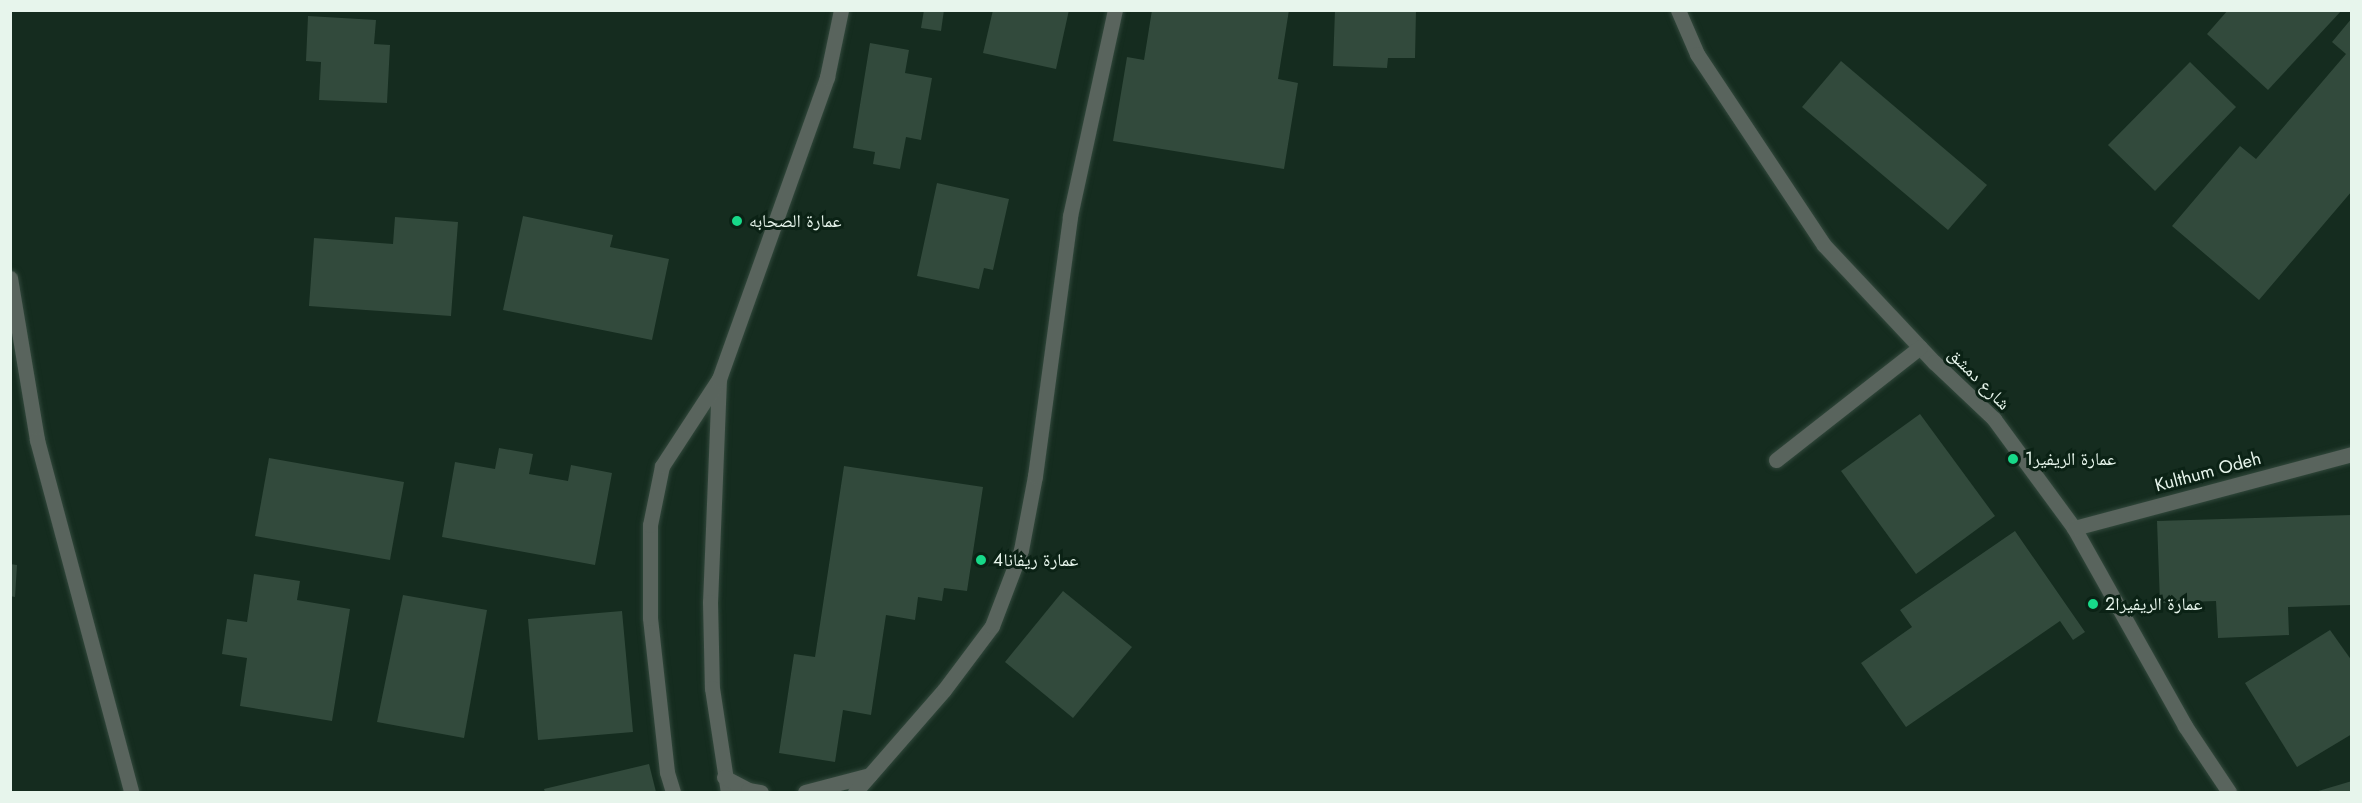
<!DOCTYPE html>
<meta charset="utf-8">
<style>
body{margin:0}
#map{position:relative;width:2362px;height:803px;overflow:hidden;background:#152c1f;font-family:Jost,"Noto Naskh Arabic",sans-serif}
div>[style]{position:absolute}
[style*='--x']{left:calc(var(--x)*1px);top:calc(var(--y)*1px);width:calc(var(--w)*1px);rotate:calc(var(--a)*1deg)}
.building>*{inset:0;background:#324a3c}
.roads{filter:drop-shadow(0 0 2px #32483c) drop-shadow(0 0 2px #32483c)}
.minor>*{height:15px;margin:-7.5px;padding:0 7.5px;transform-origin:7.5px;border-radius:7.5px;background:#59645d}
.dots>*{width:16px;height:16px;translate:-50% -50%;box-sizing:border-box;border:3px solid #0b2215;border-radius:50%}
span{translate:-50% -50%;white-space:nowrap;text-align:center;line-height:1.15;-webkit-text-stroke:6px #0b2215;paint-order:stroke}
.poi-label{font-size:18px;color:#e7f5ec}
.left{translate:0 -50%;text-align:left}
.street-label{font-size:18px;color:#e7f5ec}
.frame{position:absolute;inset:0;border:12px solid #e7f5ec;pointer-events:none}
</style>
<div id="map">
<div class="building">
<i style="clip-path:polygon(924px 10px,944px 10px,941px 31px,921px 28px)"></i>
<i style="clip-path:polygon(993px 10px,1069px 10px,1056px 69px,983px 53px)"></i>
<i style="clip-path:polygon(1152px 10px,1289px 10px,1278px 79px,1298px 83px,1284px 169px,1113px 141px,1127px 57px,1144px 60px)"></i>
<i style="clip-path:polygon(1335px 10px,1416px 10px,1415px 58px,1388px 58px,1387px 68px,1333px 66px)"></i>
<i style="clip-path:polygon(2228px 10px,2342px 10px,2268px 90px,2207px 34px)"></i>
<i style="clip-path:polygon(308px 16px,376px 20px,374px 44px,390px 45px,387px 103px,319px 100px,321px 62px,306px 61px)"></i>
<i style="clip-path:polygon(2352px 18px,2352px 191px,2259px 300px,2172px 226px,2240px 146px,2256px 159px,2346px 54px,2332px 42px)"></i>
<i style="clip-path:polygon(870px 43px,909px 50px,905px 73px,932px 78px,921px 140px,906px 137px,900px 169px,873px 164px,875px 152px,853px 148px)"></i>
<i style="clip-path:polygon(1841px 61px,1987px 185px,1948px 230px,1802px 107px)"></i>
<i style="clip-path:polygon(2190px 62px,2236px 107px,2155px 191px,2108px 145px)"></i>
<i style="clip-path:polygon(937px 183px,1009px 199px,993px 270px,984px 268px,979px 289px,917px 276px)"></i>
<i style="clip-path:polygon(523px 216px,613px 235px,610px 247px,669px 259px,652px 340px,503px 310px)"></i>
<i style="clip-path:polygon(395px 217px,458px 222px,451px 316px,309px 306px,314px 238px,393px 244px)"></i>
<i style="clip-path:polygon(1920px 414px,1995px 516px,1916px 574px,1841px 471px)"></i>
<i style="clip-path:polygon(499px 448px,533px 454px,529px 474px,568px 481px,571px 465px,612px 473px,595px 565px,442px 537px,455px 462px,495px 469px)"></i>
<i style="clip-path:polygon(269px 458px,404px 482px,390px 560px,255px 536px)"></i>
<i style="clip-path:polygon(844px 466px,983px 487px,967px 591px,944px 588px,942px 601px,918px 597px,915px 620px,886px 615px,871px 715px,843px 710px,835px 762px,779px 753px,794px 654px,815px 657px)"></i>
<i style="clip-path:polygon(2352px 515px,2352px 605px,2288px 607px,2289px 635px,2218px 638px,2216px 601px,2160px 603px,2157px 521px)"></i>
<i style="clip-path:polygon(2015px 531px,2085px 632px,2073px 640px,2060px 621px,1906px 727px,1861px 663px,1912px 627px,1900px 610px)"></i>
<i style="clip-path:polygon(10px 564px,17px 565px,15px 597px,10px 596px)"></i>
<i style="clip-path:polygon(254px 574px,300px 581px,297px 600px,350px 609px,332px 721px,240px 706px,247px 658px,222px 654px,227px 619px,247px 622px)"></i>
<i style="clip-path:polygon(1063px 591px,1132px 647px,1073px 718px,1005px 662px)"></i>
<i style="clip-path:polygon(403px 595px,487px 610px,464px 738px,377px 722px)"></i>
<i style="clip-path:polygon(622px 611px,633px 732px,538px 740px,528px 619px)"></i>
<i style="clip-path:polygon(2330px 630px,2352px 661px,2352px 734px,2297px 767px,2245px 683px)"></i>
<i style="clip-path:polygon(649px 764px,656px 792px,545px 792px,544px 789px)"></i>
<i style="clip-path:polygon(2352px 781px,2352px 792px,2315px 792px)"></i>
</div>
<div class="roads">
<div class="minor">
<i style="--x:1678;--y:10;--w:48;--a:66.6"></i>
<i style="--x:1697;--y:54;--w:229;--a:56.4"></i>
<i style="--x:1824;--y:245;--w:161;--a:46.8"></i>
<i style="--x:1934;--y:362;--w:83;--a:43.5"></i>
<i style="--x:1994;--y:419;--w:135;--a:53.7"></i>
<i style="--x:2074;--y:528;--w:227;--a:60.7"></i>
<i style="--x:2185;--y:726;--w:79;--a:56.3"></i>
<i style="--x:10;--y:278;--w:164;--a:80.5"></i>
<i style="--x:37;--y:440;--w:364;--a:75"></i>
<i style="--x:719;--y:379;--w:223;--a:92.3"></i>
<i style="--x:710;--y:602;--w:86;--a:88.7"></i>
<i style="--x:712;--y:688;--w:105;--a:81.3"></i>
<i style="--x:1776;--y:460;--w:183;--a:-38.1"></i>
<i style="--x:2074;--y:528;--w:288;--a:-14.9"></i>
<i style="--x:724;--y:777;--w:27;--a:28"></i>
<i style="--x:748;--y:790;--w:13;--a:9"></i>
<i style="--x:673;--y:792;--w:21;--a:-107"></i>
<i style="--x:667;--y:772;--w:155;--a:-96.3"></i>
<i style="--x:650;--y:618;--w:93;--a:-90"></i>
<i style="--x:650;--y:525;--w:60;--a:-78.5"></i>
<i style="--x:662;--y:466;--w:104;--a:-56.8"></i>
<i style="--x:719;--y:379;--w:321;--a:-70.3"></i>
<i style="--x:827;--y:77;--w:68;--a:-78.2"></i>
<i style="--x:805;--y:792;--w:67;--a:-14.7"></i>
<i style="--x:855;--y:792;--w:135;--a:-48.9"></i>
<i style="--x:944;--y:690;--w:80;--a:-53.1"></i>
<i style="--x:992;--y:626;--w:81;--a:-69.1"></i>
<i style="--x:1021;--y:550;--w:75;--a:-79.3"></i>
<i style="--x:1035;--y:476;--w:262;--a:-82.3"></i>
<i style="--x:1070;--y:216;--w:211;--a:-77.7"></i>
</div>
</div>
<div class="dots">
<i style="left:737px;top:221px;background:#17d989"></i>
<i style="left:2013px;top:459px;background:#17d989"></i>
<i style="left:981px;top:560px;background:#17d989"></i>
<i style="left:2093px;top:604px;background:#17d989"></i>
</div>
<div class="poi-label">
<span class="left" style="left:749px;top:221px">عمارة الصحابه</span>
<span class="left" style="left:2025px;top:459px">عمارة الريفير1</span>
<span class="left" style="left:993px;top:560px">عمارة ريفانا4</span>
<span class="left" style="left:2105px;top:604px">عمارة الريفيرا2</span>
</div>
<div class="street-label">
<span style="left:1979px;top:379px;rotate:45deg">شارع دمشق</span>
<span style="left:2208px;top:472px;rotate:-15deg">Kulthum Odeh</span>
</div>
<div class="frame"></div>
</div>
